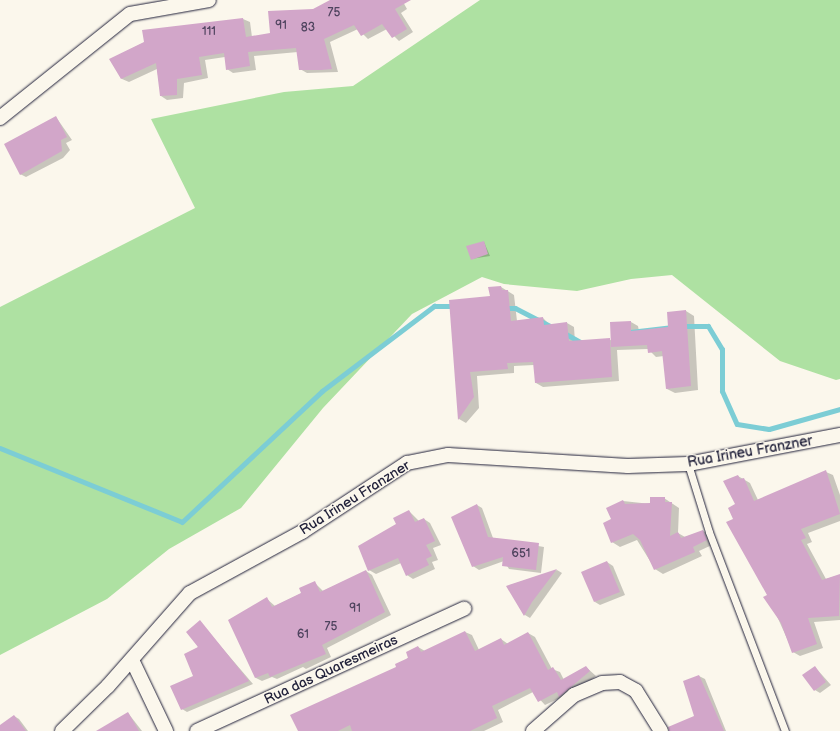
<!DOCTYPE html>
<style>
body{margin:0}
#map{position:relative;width:840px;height:731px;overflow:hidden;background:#fbf7ec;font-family:"Balsamiq Sans",sans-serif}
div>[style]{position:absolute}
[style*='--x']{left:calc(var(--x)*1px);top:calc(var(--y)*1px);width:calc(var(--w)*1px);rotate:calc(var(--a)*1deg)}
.green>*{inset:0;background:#aee1a2}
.shadow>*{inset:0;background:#0003}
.stream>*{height:5px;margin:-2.5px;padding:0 2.5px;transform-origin:2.5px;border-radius:2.5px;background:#7ccdd5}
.building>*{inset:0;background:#d2a6c9}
.roads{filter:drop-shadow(0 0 1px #22223b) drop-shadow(0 0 1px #22223b)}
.lane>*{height:7px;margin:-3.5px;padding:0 3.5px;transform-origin:3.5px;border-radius:3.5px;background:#fbf7ec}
.street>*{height:14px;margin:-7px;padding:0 7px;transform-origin:7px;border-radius:7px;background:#fbf7ec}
span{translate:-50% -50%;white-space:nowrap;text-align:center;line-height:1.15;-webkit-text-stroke:3px #fbf7ec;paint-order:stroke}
.number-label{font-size:12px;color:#4e435e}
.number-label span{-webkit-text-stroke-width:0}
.street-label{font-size:14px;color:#22223b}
</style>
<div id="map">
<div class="green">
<i style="clip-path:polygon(480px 0,840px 0,840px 379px,836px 380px,780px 361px,672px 275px,631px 279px,577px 291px,504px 284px,482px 277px,412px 314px,323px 408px,241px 508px,169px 549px,107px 599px,0 655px,0 307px,195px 208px,151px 119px,284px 92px,353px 86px)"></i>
</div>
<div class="shadow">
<i style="clip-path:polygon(332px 0,402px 0,407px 9px,401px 13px,413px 32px,399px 41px,387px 29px,368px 39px,358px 29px,330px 42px,338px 72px,307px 73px,300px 69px,298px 52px,254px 56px,256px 70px,233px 73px,227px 69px,225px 57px,205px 60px,208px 78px,184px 83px,183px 98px,167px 100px,161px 96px,157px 69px,129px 82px,122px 79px,111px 59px,145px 42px,143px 31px,243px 19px,250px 22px,252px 37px,272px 34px)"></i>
<i style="clip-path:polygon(56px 117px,72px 140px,66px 143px,70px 150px,63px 158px,26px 177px,20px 174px)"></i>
<i style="clip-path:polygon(484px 242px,490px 256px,471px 259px)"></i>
<i style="clip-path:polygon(501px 287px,514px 295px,517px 321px,543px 318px,550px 325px,567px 323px,574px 327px,575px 342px,612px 340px,631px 322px,638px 326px,639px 331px,669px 328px,686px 311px,694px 316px,698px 390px,675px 393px,667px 389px,664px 356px,656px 357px,648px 349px,617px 350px,619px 381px,543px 387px,536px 383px,534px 365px,514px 366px,514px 373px,477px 376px,479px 408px,466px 423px,459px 419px,450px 301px,491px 297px)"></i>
<i style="clip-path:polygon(826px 472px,833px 475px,840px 495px,840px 521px,808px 533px,812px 542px,807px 544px,826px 579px,840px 575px,840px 620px,814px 622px,823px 648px,800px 656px,793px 652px,734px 520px,738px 476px,750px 483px,758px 500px)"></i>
<i style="clip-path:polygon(664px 498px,679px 508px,678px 533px,685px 537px,703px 531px,710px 535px,714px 544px,699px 551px,702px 556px,663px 574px,655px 569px,637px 540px,620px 547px,612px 542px,612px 520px,623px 501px,651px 504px)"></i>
<i style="clip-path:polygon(477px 505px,482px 508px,493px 538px,544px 547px,541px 573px,509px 569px,504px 561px,479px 570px,473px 566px)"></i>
<i style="clip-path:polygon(409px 511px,419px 521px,424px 519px,430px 523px,441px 545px,433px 548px,438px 560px,432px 562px,435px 569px,413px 579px,407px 575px,401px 563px,376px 574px,369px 570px)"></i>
<i style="clip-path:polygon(607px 562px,613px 566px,625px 595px,600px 605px,595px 602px)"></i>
<i style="clip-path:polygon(557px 570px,562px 573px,530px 618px,525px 615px,507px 586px)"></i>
<i style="clip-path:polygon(366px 571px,372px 575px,391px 615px,327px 648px,331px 657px,306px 669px,303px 667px,277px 679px,272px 677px,262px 681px,256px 678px,229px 620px,267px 599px,275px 606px,302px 593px,314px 582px,323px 591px)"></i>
<i style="clip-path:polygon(200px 622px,253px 684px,187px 712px,182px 709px,195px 676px)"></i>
<i style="clip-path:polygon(465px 632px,472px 635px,479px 650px,501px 639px,508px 644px,528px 633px,535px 637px,552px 669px,560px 672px,564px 680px,586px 667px,596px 676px,566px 700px,562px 697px,545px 705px,533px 692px,498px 710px,503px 722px,484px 731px,299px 731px,398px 668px,418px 647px,425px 651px)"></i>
<i style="clip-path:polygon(815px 667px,831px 685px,820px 693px,815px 690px)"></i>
<i style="clip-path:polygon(699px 676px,705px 679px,726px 731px,682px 731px,695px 716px)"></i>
<i style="clip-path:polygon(128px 713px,142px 731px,109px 731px)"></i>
<i style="clip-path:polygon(14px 716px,19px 719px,28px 731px,0 731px,0 726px)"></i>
</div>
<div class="stream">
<i style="--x:504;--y:308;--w:11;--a:0"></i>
<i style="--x:515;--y:308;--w:42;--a:27.2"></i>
<i style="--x:681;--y:326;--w:27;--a:0"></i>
<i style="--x:708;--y:326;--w:27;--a:59"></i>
<i style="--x:722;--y:349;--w:42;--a:90"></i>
<i style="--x:722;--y:391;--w:36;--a:66"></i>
<i style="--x:737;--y:424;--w:32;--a:9"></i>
<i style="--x:769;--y:429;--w:74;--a:-15.7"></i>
<i style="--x:630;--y:332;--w:43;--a:-6.6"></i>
<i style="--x:564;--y:333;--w:21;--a:29"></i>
<i style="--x:0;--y:448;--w:196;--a:22.1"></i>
<i style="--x:182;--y:522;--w:192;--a:-43.1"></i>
<i style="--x:322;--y:391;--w:141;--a:-37.2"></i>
<i style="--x:434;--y:306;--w:22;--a:0"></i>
</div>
<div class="building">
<i style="clip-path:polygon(330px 0,411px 0,395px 9px,407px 29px,392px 38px,382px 24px,361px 36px,354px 25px,324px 39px,332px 69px,321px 70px,299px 70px,296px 48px,248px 52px,250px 66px,226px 70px,224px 53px,199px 57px,202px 75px,177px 79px,177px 95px,160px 96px,156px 63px,121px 79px,109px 59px,144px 42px,142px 30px,243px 18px,246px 37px,270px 33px,268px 11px,313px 9px)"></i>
<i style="clip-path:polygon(56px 116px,67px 137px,61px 140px,62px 151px,20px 175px,4px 144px)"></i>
<i style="clip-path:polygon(484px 241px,488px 254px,471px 260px,466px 246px)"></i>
<i style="clip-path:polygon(501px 286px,502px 290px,508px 290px,511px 321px,543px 317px,544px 325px,567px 322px,569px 341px,610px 338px,612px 377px,535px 383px,533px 362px,507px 363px,508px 369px,470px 372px,474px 397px,458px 420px,449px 300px,490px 296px,488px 287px)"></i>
<i style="clip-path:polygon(686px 310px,691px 386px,666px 389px,662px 351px,648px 353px,647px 345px,611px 347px,610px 322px,631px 321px,631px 331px,668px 327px,667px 312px)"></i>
<i style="clip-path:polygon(826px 470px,840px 514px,801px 529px,806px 538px,801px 540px,822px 580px,840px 574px,839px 616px,808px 618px,817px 644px,792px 653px,781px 623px,763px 597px,767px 595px,726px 522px,733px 519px,728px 508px,735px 504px,723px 481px,738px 475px,740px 479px,744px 478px,754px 501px)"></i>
<i style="clip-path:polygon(650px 497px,665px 497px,665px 502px,672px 502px,670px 536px,678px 532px,681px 538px,703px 530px,707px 540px,693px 547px,695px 552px,654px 570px,640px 540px,633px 534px,611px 543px,603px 523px,611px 519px,606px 508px,623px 500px,625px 504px,650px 503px)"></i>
<i style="clip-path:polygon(477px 504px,488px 537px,539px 543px,536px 570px,502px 566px,503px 557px,472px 567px,451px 517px)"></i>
<i style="clip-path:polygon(409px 510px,415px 522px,424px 518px,435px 541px,426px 545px,432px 556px,426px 559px,429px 565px,406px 576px,398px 558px,368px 571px,358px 546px,396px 524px,393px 518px)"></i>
<i style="clip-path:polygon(607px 561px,620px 592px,594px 602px,581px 572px)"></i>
<i style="clip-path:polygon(557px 569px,532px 602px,524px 616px,506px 586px)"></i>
<i style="clip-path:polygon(366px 570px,385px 612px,322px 645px,326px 654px,270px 677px,268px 673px,255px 678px,228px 620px,267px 597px,272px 607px,301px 593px,299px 588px,315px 581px,320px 592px)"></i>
<i style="clip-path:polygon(200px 620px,249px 681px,181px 710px,170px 686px,193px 676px,184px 654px,198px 647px,186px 632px)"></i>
<i style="clip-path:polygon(465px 631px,475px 651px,501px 638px,504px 645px,528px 632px,548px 670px,553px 667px,561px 680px,586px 666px,590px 671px,559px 697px,557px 692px,538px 702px,530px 688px,492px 706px,497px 718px,470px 731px,352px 731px,350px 725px,338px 731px,298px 731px,290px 715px,396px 667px,395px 664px,408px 658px,406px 652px,418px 646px,421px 652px)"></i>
<i style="clip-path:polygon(815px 666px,826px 682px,814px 691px,802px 675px)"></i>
<i style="clip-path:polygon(699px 675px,724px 731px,669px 731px,668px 727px,694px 716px,683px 681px)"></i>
<i style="clip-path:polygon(128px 712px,139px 731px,96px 731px)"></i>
<i style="clip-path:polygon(14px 715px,26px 731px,0 731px,0 725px)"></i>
</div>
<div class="roads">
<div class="lane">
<i style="--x:688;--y:464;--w:71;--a:72.8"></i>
<i style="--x:709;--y:532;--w:213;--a:69.1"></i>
</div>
<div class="street">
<i style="--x:0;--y:118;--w:166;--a:-38.7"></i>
<i style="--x:130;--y:14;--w:80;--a:-10"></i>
<i style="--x:132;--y:660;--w:79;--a:64.4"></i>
<i style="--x:62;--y:731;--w:64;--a:-44.4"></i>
<i style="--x:108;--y:686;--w:124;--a:-48.6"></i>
<i style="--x:190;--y:593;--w:128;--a:-28.6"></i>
<i style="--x:302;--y:532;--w:126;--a:-33.3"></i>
<i style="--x:407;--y:463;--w:42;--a:-11"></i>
<i style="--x:448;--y:455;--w:180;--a:3.5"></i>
<i style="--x:628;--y:466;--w:60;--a:-1.9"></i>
<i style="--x:688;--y:464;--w:155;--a:-10.8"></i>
<i style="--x:197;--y:731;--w:294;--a:-24.6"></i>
<i style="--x:533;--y:731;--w:55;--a:-41.3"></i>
<i style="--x:574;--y:695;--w:30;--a:-23"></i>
<i style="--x:602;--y:683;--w:18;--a:-3"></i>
<i style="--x:620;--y:682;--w:18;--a:29"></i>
<i style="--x:636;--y:691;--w:47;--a:58"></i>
</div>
</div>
<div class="number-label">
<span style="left:334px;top:13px">75</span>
<span style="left:281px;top:26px">91</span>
<span style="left:308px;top:28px">83</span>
<span style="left:209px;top:32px">111</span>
<span style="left:521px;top:554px">651</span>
<span style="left:355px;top:609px">91</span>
<span style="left:331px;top:627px">75</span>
<span style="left:303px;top:635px">61</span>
</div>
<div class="street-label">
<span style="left:750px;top:452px;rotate:-10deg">Rua Irineu Franzner</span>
<span style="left:355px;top:498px;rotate:-32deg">Rua Irineu Franzner</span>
<span style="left:331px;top:670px;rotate:-25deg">Rua das Quaresmeiras</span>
</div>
</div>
